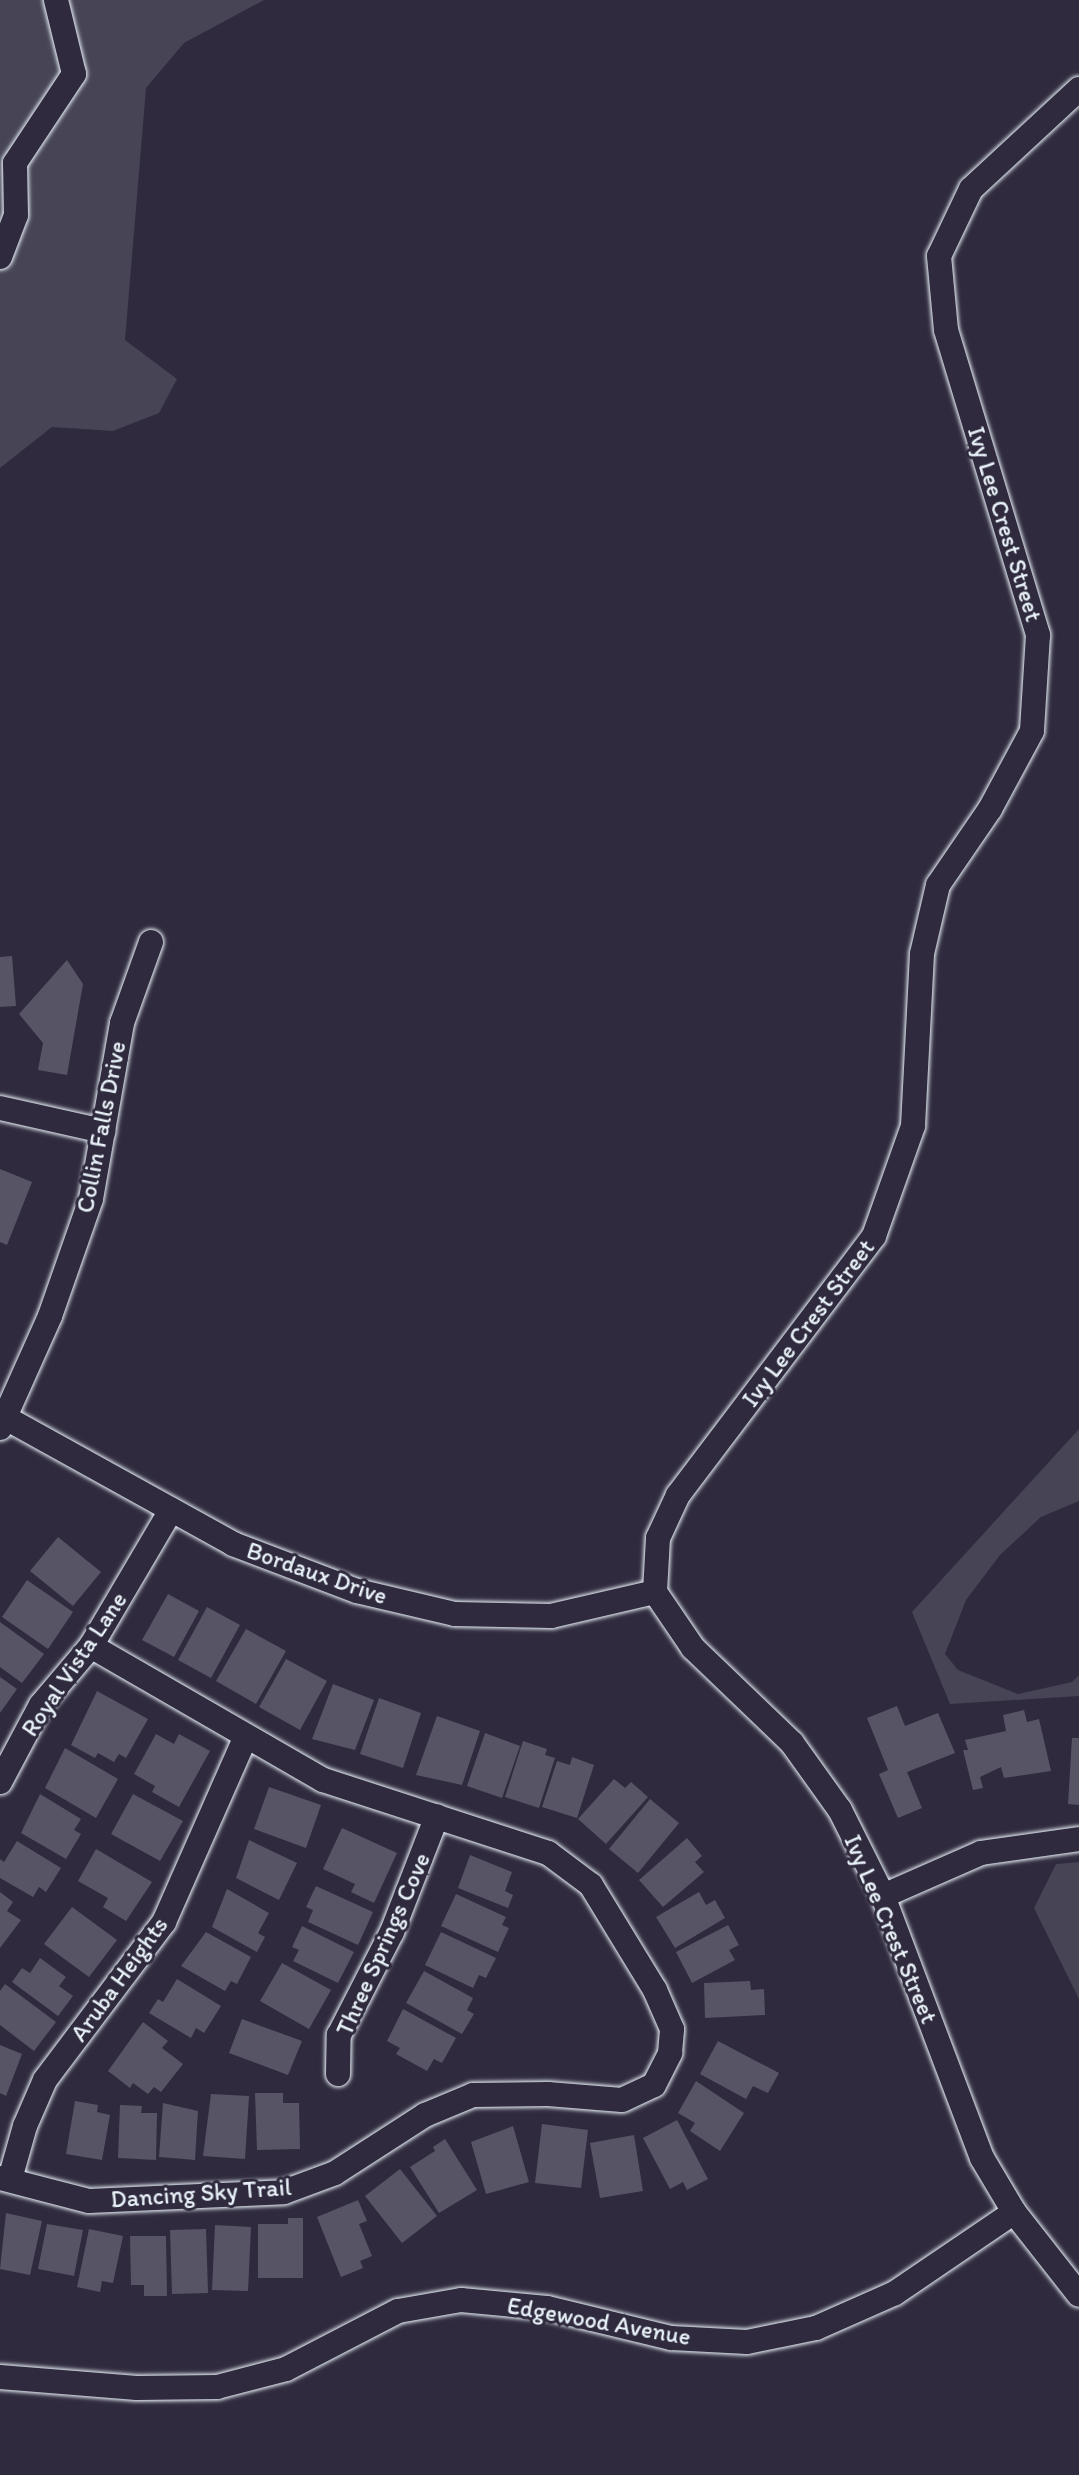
<!DOCTYPE html>
<style>
body{margin:0}
#map{position:relative;width:1079px;height:2475px;overflow:hidden;background:#2f2a3d;font-family:Itim,sans-serif}
div>[style]{position:absolute}
[style*='--x']{left:calc(var(--x)*1px);top:calc(var(--y)*1px);width:calc(var(--w)*1px);rotate:calc(var(--a)*1deg)}
.green>*{inset:0;background:#464455}
.building>*{inset:0;background:#575565}
.roads{filter:drop-shadow(0 0 2px #e8f1f8) drop-shadow(0 0 2px #e8f1f8)}
.minor>*{height:24px;margin:-12px;padding:0 12px;transform-origin:12px;border-radius:12px;background:#2f2a3d}
span{translate:-50% -50%;white-space:nowrap;text-align:center;line-height:1.15;-webkit-text-stroke:6px #2f2a3d;paint-order:stroke}
.street-label{font-size:24px;color:#e8f1f8}
</style>
<div id="map">
<div class="green">
<i style="clip-path:polygon(0 0,264px 0,184px 43px,146px 88px,125px 340px,177px 379px,159px 413px,113px 431px,52px 427px,0 468px)"></i>
<i style="clip-path:polygon(1079px 1429px,1079px 1501px,1041px 1517px,1000px 1555px,966px 1600px,945px 1654px,958px 1670px,1018px 1694px,1072px 1682px,1079px 1675px,1079px 1696px,950px 1704px,912px 1612px)"></i>
<i style="clip-path:polygon(1079px 1862px,1079px 1999px,1034px 1908px,1056px 1864px)"></i>
</div>
<div class="building">
<i style="clip-path:polygon(12px 956px,16px 1006px,0 1007px,0 957px)"></i>
<i style="clip-path:polygon(67px 960px,83px 984px,67px 1075px,38px 1070px,43px 1043px,19px 1014px)"></i>
<i style="clip-path:polygon(0 1169px,32px 1182px,7px 1245px,0 1242px)"></i>
<i style="clip-path:polygon(58px 1537px,101px 1572px,73px 1606px,30px 1571px)"></i>
<i style="clip-path:polygon(27px 1580px,73px 1612px,48px 1649px,2px 1617px)"></i>
<i style="clip-path:polygon(168px 1594px,199px 1611px,174px 1657px,142px 1640px)"></i>
<i style="clip-path:polygon(207px 1607px,240px 1625px,211px 1678px,178px 1660px)"></i>
<i style="clip-path:polygon(0 1622px,44px 1654px,22px 1683px,0 1667px)"></i>
<i style="clip-path:polygon(246px 1629px,286px 1651px,256px 1704px,216px 1681px)"></i>
<i style="clip-path:polygon(286px 1659px,327px 1681px,300px 1730px,259px 1707px)"></i>
<i style="clip-path:polygon(0 1677px,17px 1689px,0 1713px)"></i>
<i style="clip-path:polygon(333px 1684px,374px 1700px,355px 1750px,312px 1739px)"></i>
<i style="clip-path:polygon(97px 1691px,148px 1719px,126px 1758px,119px 1754px,114px 1762px,98px 1753px,95px 1758px,71px 1745px)"></i>
<i style="clip-path:polygon(379px 1698px,421px 1713px,403px 1768px,360px 1754px)"></i>
<i style="clip-path:polygon(897px 1706px,905px 1726px,938px 1713px,955px 1753px,907px 1772px,922px 1808px,898px 1818px,879px 1774px,888px 1770px,867px 1718px)"></i>
<i style="clip-path:polygon(1024px 1710px,1027px 1722px,1039px 1719px,1051px 1771px,1004px 1778px,1001px 1767px,980px 1777px,983px 1788px,973px 1790px,963px 1750px,968px 1750px,965px 1740px,1006px 1731px,1003px 1715px)"></i>
<i style="clip-path:polygon(437px 1716px,480px 1731px,462px 1785px,416px 1775px)"></i>
<i style="clip-path:polygon(485px 1733px,520px 1746px,502px 1798px,467px 1786px)"></i>
<i style="clip-path:polygon(156px 1734px,174px 1744px,179px 1734px,210px 1751px,179px 1807px,152px 1792px,155px 1786px,134px 1774px)"></i>
<i style="clip-path:polygon(1072px 1738px,1079px 1738px,1079px 1805px,1068px 1804px)"></i>
<i style="clip-path:polygon(523px 1741px,547px 1749px,545px 1755px,555px 1758px,539px 1808px,505px 1797px)"></i>
<i style="clip-path:polygon(65px 1748px,118px 1779px,96px 1818px,45px 1788px)"></i>
<i style="clip-path:polygon(572px 1757px,594px 1765px,577px 1818px,542px 1807px,557px 1761px,570px 1765px)"></i>
<i style="clip-path:polygon(614px 1779px,625px 1788px,631px 1782px,648px 1797px,606px 1844px,578px 1819px)"></i>
<i style="clip-path:polygon(269px 1787px,321px 1805px,306px 1848px,254px 1829px)"></i>
<i style="clip-path:polygon(40px 1794px,81px 1819px,74px 1830px,81px 1834px,66px 1859px,21px 1833px)"></i>
<i style="clip-path:polygon(133px 1794px,183px 1821px,160px 1861px,111px 1834px)"></i>
<i style="clip-path:polygon(650px 1799px,679px 1823px,638px 1873px,609px 1849px)"></i>
<i style="clip-path:polygon(342px 1828px,397px 1853px,374px 1903px,351px 1892px,355px 1884px,323px 1869px)"></i>
<i style="clip-path:polygon(687px 1838px,702px 1856px,695px 1862px,704px 1872px,663px 1907px,639px 1880px)"></i>
<i style="clip-path:polygon(249px 1840px,297px 1863px,279px 1900px,236px 1878px)"></i>
<i style="clip-path:polygon(17px 1841px,61px 1868px,46px 1892px,39px 1887px,33px 1897px,0 1878px,0 1859px,4px 1862px)"></i>
<i style="clip-path:polygon(96px 1849px,152px 1882px,126px 1921px,103px 1907px,108px 1898px,78px 1881px)"></i>
<i style="clip-path:polygon(470px 1855px,512px 1872px,505px 1891px,513px 1895px,508px 1908px,458px 1888px)"></i>
<i style="clip-path:polygon(316px 1886px,373px 1912px,358px 1945px,308px 1922px,313px 1910px,306px 1907px)"></i>
<i style="clip-path:polygon(227px 1889px,269px 1913px,258px 1933px,265px 1937px,257px 1952px,212px 1927px)"></i>
<i style="clip-path:polygon(0 1892px,13px 1902px,7px 1911px,21px 1920px,0 1948px)"></i>
<i style="clip-path:polygon(699px 1892px,706px 1905px,715px 1900px,725px 1918px,675px 1948px,656px 1917px)"></i>
<i style="clip-path:polygon(456px 1894px,506px 1917px,502px 1925px,509px 1928px,498px 1952px,441px 1926px)"></i>
<i style="clip-path:polygon(72px 1907px,117px 1940px,89px 1977px,44px 1944px)"></i>
<i style="clip-path:polygon(728px 1925px,739px 1945px,729px 1950px,735px 1960px,692px 1983px,676px 1952px)"></i>
<i style="clip-path:polygon(302px 1926px,354px 1952px,338px 1983px,293px 1961px,299px 1950px,292px 1947px)"></i>
<i style="clip-path:polygon(206px 1932px,251px 1957px,237px 1984px,231px 1981px,225px 1991px,181px 1966px)"></i>
<i style="clip-path:polygon(441px 1932px,496px 1958px,486px 1978px,479px 1975px,473px 1988px,425px 1965px)"></i>
<i style="clip-path:polygon(40px 1958px,66px 1977px,59px 1986px,73px 1996px,58px 2016px,12px 1982px,22px 1968px,30px 1973px)"></i>
<i style="clip-path:polygon(282px 1963px,331px 1990px,309px 2029px,260px 2001px)"></i>
<i style="clip-path:polygon(424px 1971px,473px 1998px,467px 2010px,474px 2014px,462px 2034px,406px 2003px)"></i>
<i style="clip-path:polygon(177px 1979px,221px 2006px,204px 2033px,196px 2028px,191px 2038px,149px 2013px,158px 1999px,163px 2002px)"></i>
<i style="clip-path:polygon(750px 1981px,751px 1990px,764px 1989px,765px 2015px,705px 2018px,704px 1983px)"></i>
<i style="clip-path:polygon(5px 1984px,56px 2022px,34px 2051px,0 2025px,0 1991px)"></i>
<i style="clip-path:polygon(403px 2009px,456px 2038px,442px 2063px,434px 2059px,427px 2071px,396px 2054px,400px 2048px,387px 2041px)"></i>
<i style="clip-path:polygon(242px 2019px,302px 2041px,288px 2075px,229px 2053px)"></i>
<i style="clip-path:polygon(143px 2022px,168px 2041px,162px 2048px,183px 2064px,161px 2092px,154px 2087px,148px 2094px,133px 2083px,130px 2088px,108px 2071px)"></i>
<i style="clip-path:polygon(718px 2041px,779px 2073px,768px 2093px,753px 2086px,746px 2099px,700px 2074px)"></i>
<i style="clip-path:polygon(0 2045px,22px 2054px,6px 2096px,0 2093px)"></i>
<i style="clip-path:polygon(696px 2081px,744px 2113px,720px 2151px,690px 2131px,695px 2123px,678px 2113px)"></i>
<i style="clip-path:polygon(255px 2093px,283px 2093px,283px 2103px,299px 2103px,300px 2149px,257px 2150px)"></i>
<i style="clip-path:polygon(211px 2094px,249px 2096px,245px 2159px,203px 2156px)"></i>
<i style="clip-path:polygon(75px 2101px,98px 2105px,97px 2112px,110px 2115px,102px 2160px,66px 2154px)"></i>
<i style="clip-path:polygon(163px 2103px,198px 2111px,195px 2160px,159px 2157px)"></i>
<i style="clip-path:polygon(120px 2105px,142px 2106px,141px 2113px,157px 2113px,156px 2160px,118px 2158px)"></i>
<i style="clip-path:polygon(677px 2120px,708px 2179px,687px 2190px,683px 2182px,670px 2189px,643px 2138px)"></i>
<i style="clip-path:polygon(542px 2124px,588px 2130px,581px 2188px,535px 2183px)"></i>
<i style="clip-path:polygon(513px 2126px,529px 2182px,486px 2194px,471px 2142px)"></i>
<i style="clip-path:polygon(634px 2135px,643px 2191px,600px 2198px,590px 2143px)"></i>
<i style="clip-path:polygon(445px 2139px,477px 2190px,439px 2213px,410px 2167px,435px 2151px,433px 2147px)"></i>
<i style="clip-path:polygon(400px 2169px,437px 2216px,402px 2243px,365px 2196px)"></i>
<i style="clip-path:polygon(358px 2200px,367px 2221px,359px 2224px,372px 2256px,360px 2261px,363px 2268px,341px 2277px,317px 2217px)"></i>
<i style="clip-path:polygon(6px 2213px,42px 2221px,30px 2275px,0 2269px)"></i>
<i style="clip-path:polygon(288px 2218px,303px 2218px,303px 2278px,258px 2278px,258px 2224px,288px 2224px)"></i>
<i style="clip-path:polygon(47px 2224px,83px 2230px,74px 2276px,38px 2269px)"></i>
<i style="clip-path:polygon(215px 2225px,251px 2227px,248px 2291px,212px 2290px)"></i>
<i style="clip-path:polygon(89px 2229px,123px 2236px,113px 2283px,102px 2281px,100px 2292px,77px 2287px)"></i>
<i style="clip-path:polygon(206px 2229px,208px 2293px,172px 2294px,170px 2230px)"></i>
<i style="clip-path:polygon(130px 2236px,166px 2236px,167px 2296px,144px 2296px,144px 2285px,131px 2285px)"></i>
</div>
<div class="roads">
<div class="minor">
<i style="--x:1079;--y:89;--w:147;--a:137.2"></i>
<i style="--x:971;--y:189;--w:74;--a:115.5"></i>
<i style="--x:939;--y:256;--w:74;--a:84.6"></i>
<i style="--x:946;--y:330;--w:319;--a:73.2"></i>
<i style="--x:1038;--y:635;--w:96;--a:93.6"></i>
<i style="--x:1032;--y:731;--w:89;--a:118.3"></i>
<i style="--x:990;--y:809;--w:92;--a:124.4"></i>
<i style="--x:938;--y:885;--w:71;--a:103.1"></i>
<i style="--x:922;--y:954;--w:172;--a:93"></i>
<i style="--x:913;--y:1126;--w:117;--a:109.5"></i>
<i style="--x:874;--y:1236;--w:325;--a:127.1"></i>
<i style="--x:678;--y:1495;--w:47;--a:114.9"></i>
<i style="--x:658;--y:1538;--w:54;--a:93.2"></i>
<i style="--x:655;--y:1592;--w:68;--a:55.8"></i>
<i style="--x:693;--y:1648;--w:137;--a:43.8"></i>
<i style="--x:792;--y:1743;--w:82;--a:54.4"></i>
<i style="--x:840;--y:1810;--w:96;--a:63.4"></i>
<i style="--x:883;--y:1896;--w:280;--a:69.3"></i>
<i style="--x:982;--y:2158;--w:63;--a:59.3"></i>
<i style="--x:1014;--y:2212;--w:105;--a:51.9"></i>
<i style="--x:0;--y:257;--w:45;--a:-69.1"></i>
<i style="--x:16;--y:215;--w:52;--a:-91.1"></i>
<i style="--x:15;--y:163;--w:107;--a:-56.5"></i>
<i style="--x:74;--y:74;--w:76;--a:-103.7"></i>
<i style="--x:0;--y:1108;--w:106;--a:12.6"></i>
<i style="--x:6;--y:1418;--w:260;--a:29"></i>
<i style="--x:233;--y:1544;--w:133;--a:20.8"></i>
<i style="--x:357;--y:1591;--w:101;--a:13.2"></i>
<i style="--x:455;--y:1614;--w:96;--a:1.2"></i>
<i style="--x:551;--y:1616;--w:107;--a:-13"></i>
<i style="--x:0;--y:1428;--w:123;--a:-65.9"></i>
<i style="--x:50;--y:1316;--w:124;--a:-70.7"></i>
<i style="--x:91;--y:1199;--w:179;--a:-80"></i>
<i style="--x:122;--y:1023;--w:86;--a:-70.3"></i>
<i style="--x:0;--y:1782;--w:87;--a:-62"></i>
<i style="--x:41;--y:1705;--w:77;--a:-49.7"></i>
<i style="--x:91;--y:1646;--w:158;--a:-59.5"></i>
<i style="--x:883;--y:1896;--w:107;--a:-23.7"></i>
<i style="--x:981;--y:1853;--w:99;--a:-8.1"></i>
<i style="--x:338;--y:2074;--w:39;--a:-89"></i>
<i style="--x:339;--y:2035;--w:116;--a:-62.8"></i>
<i style="--x:392;--y:1932;--w:124;--a:-68.8"></i>
<i style="--x:0;--y:2178;--w:92;--a:14.5"></i>
<i style="--x:89;--y:2201;--w:195;--a:-2.6"></i>
<i style="--x:284;--y:2192;--w:54;--a:-20.4"></i>
<i style="--x:335;--y:2173;--w:107;--a:-32.8"></i>
<i style="--x:425;--y:2115;--w:52;--a:-22.6"></i>
<i style="--x:473;--y:2095;--w:75;--a:-0.8"></i>
<i style="--x:548;--y:2094;--w:74;--a:4.6"></i>
<i style="--x:622;--y:2100;--w:35;--a:-25"></i>
<i style="--x:654;--y:2085;--w:36;--a:-63"></i>
<i style="--x:670;--y:2053;--w:24;--a:-85"></i>
<i style="--x:672;--y:2029;--w:43;--a:-113.6"></i>
<i style="--x:655;--y:1990;--w:123;--a:-121.4"></i>
<i style="--x:591;--y:1885;--w:54;--a:-143.3"></i>
<i style="--x:548;--y:1853;--w:237;--a:-162"></i>
<i style="--x:323;--y:1780;--w:268;--a:-150"></i>
<i style="--x:10;--y:2179;--w:55;--a:-74.2"></i>
<i style="--x:25;--y:2126;--w:50;--a:-66.5"></i>
<i style="--x:45;--y:2080;--w:198;--a:-53"></i>
<i style="--x:164;--y:1922;--w:201;--a:-66.2"></i>
<i style="--x:0;--y:2377;--w:137;--a:4.6"></i>
<i style="--x:137;--y:2388;--w:80;--a:-0.7"></i>
<i style="--x:217;--y:2387;--w:71;--a:-14.6"></i>
<i style="--x:286;--y:2369;--w:126;--a:-27.4"></i>
<i style="--x:398;--y:2311;--w:64;--a:-9.9"></i>
<i style="--x:461;--y:2300;--w:86;--a:5.3"></i>
<i style="--x:547;--y:2308;--w:128;--a:13.6"></i>
<i style="--x:671;--y:2338;--w:76;--a:3"></i>
<i style="--x:747;--y:2342;--w:70;--a:-11.5"></i>
<i style="--x:816;--y:2328;--w:86;--a:-23.9"></i>
<i style="--x:895;--y:2293;--w:144;--a:-34.2"></i>
</div>
</div>
<div class="street-label">
<span style="left:1005px;top:524px;rotate:73deg">Ivy Lee Crest Street</span>
<span style="left:101px;top:1127px;rotate:-79deg">Collin Falls Drive</span>
<span style="left:808px;top:1323px;rotate:-53deg">Ivy Lee Crest Street</span>
<span style="left:317px;top:1573px;rotate:19deg">Bordaux Drive</span>
<span style="left:74px;top:1664px;rotate:-56deg">Royal Vista Lane</span>
<span style="left:891px;top:1929px;rotate:67deg">Ivy Lee Crest Street</span>
<span style="left:383px;top:1944px;rotate:-66deg">Three Springs Cove</span>
<span style="left:119px;top:1979px;rotate:-54deg">Aruba Heights</span>
<span style="left:201px;top:2193px;rotate:-4deg">Dancing Sky Trail</span>
<span style="left:599px;top:2321px;rotate:10deg">Edgewood Avenue</span>
</div>
</div>
